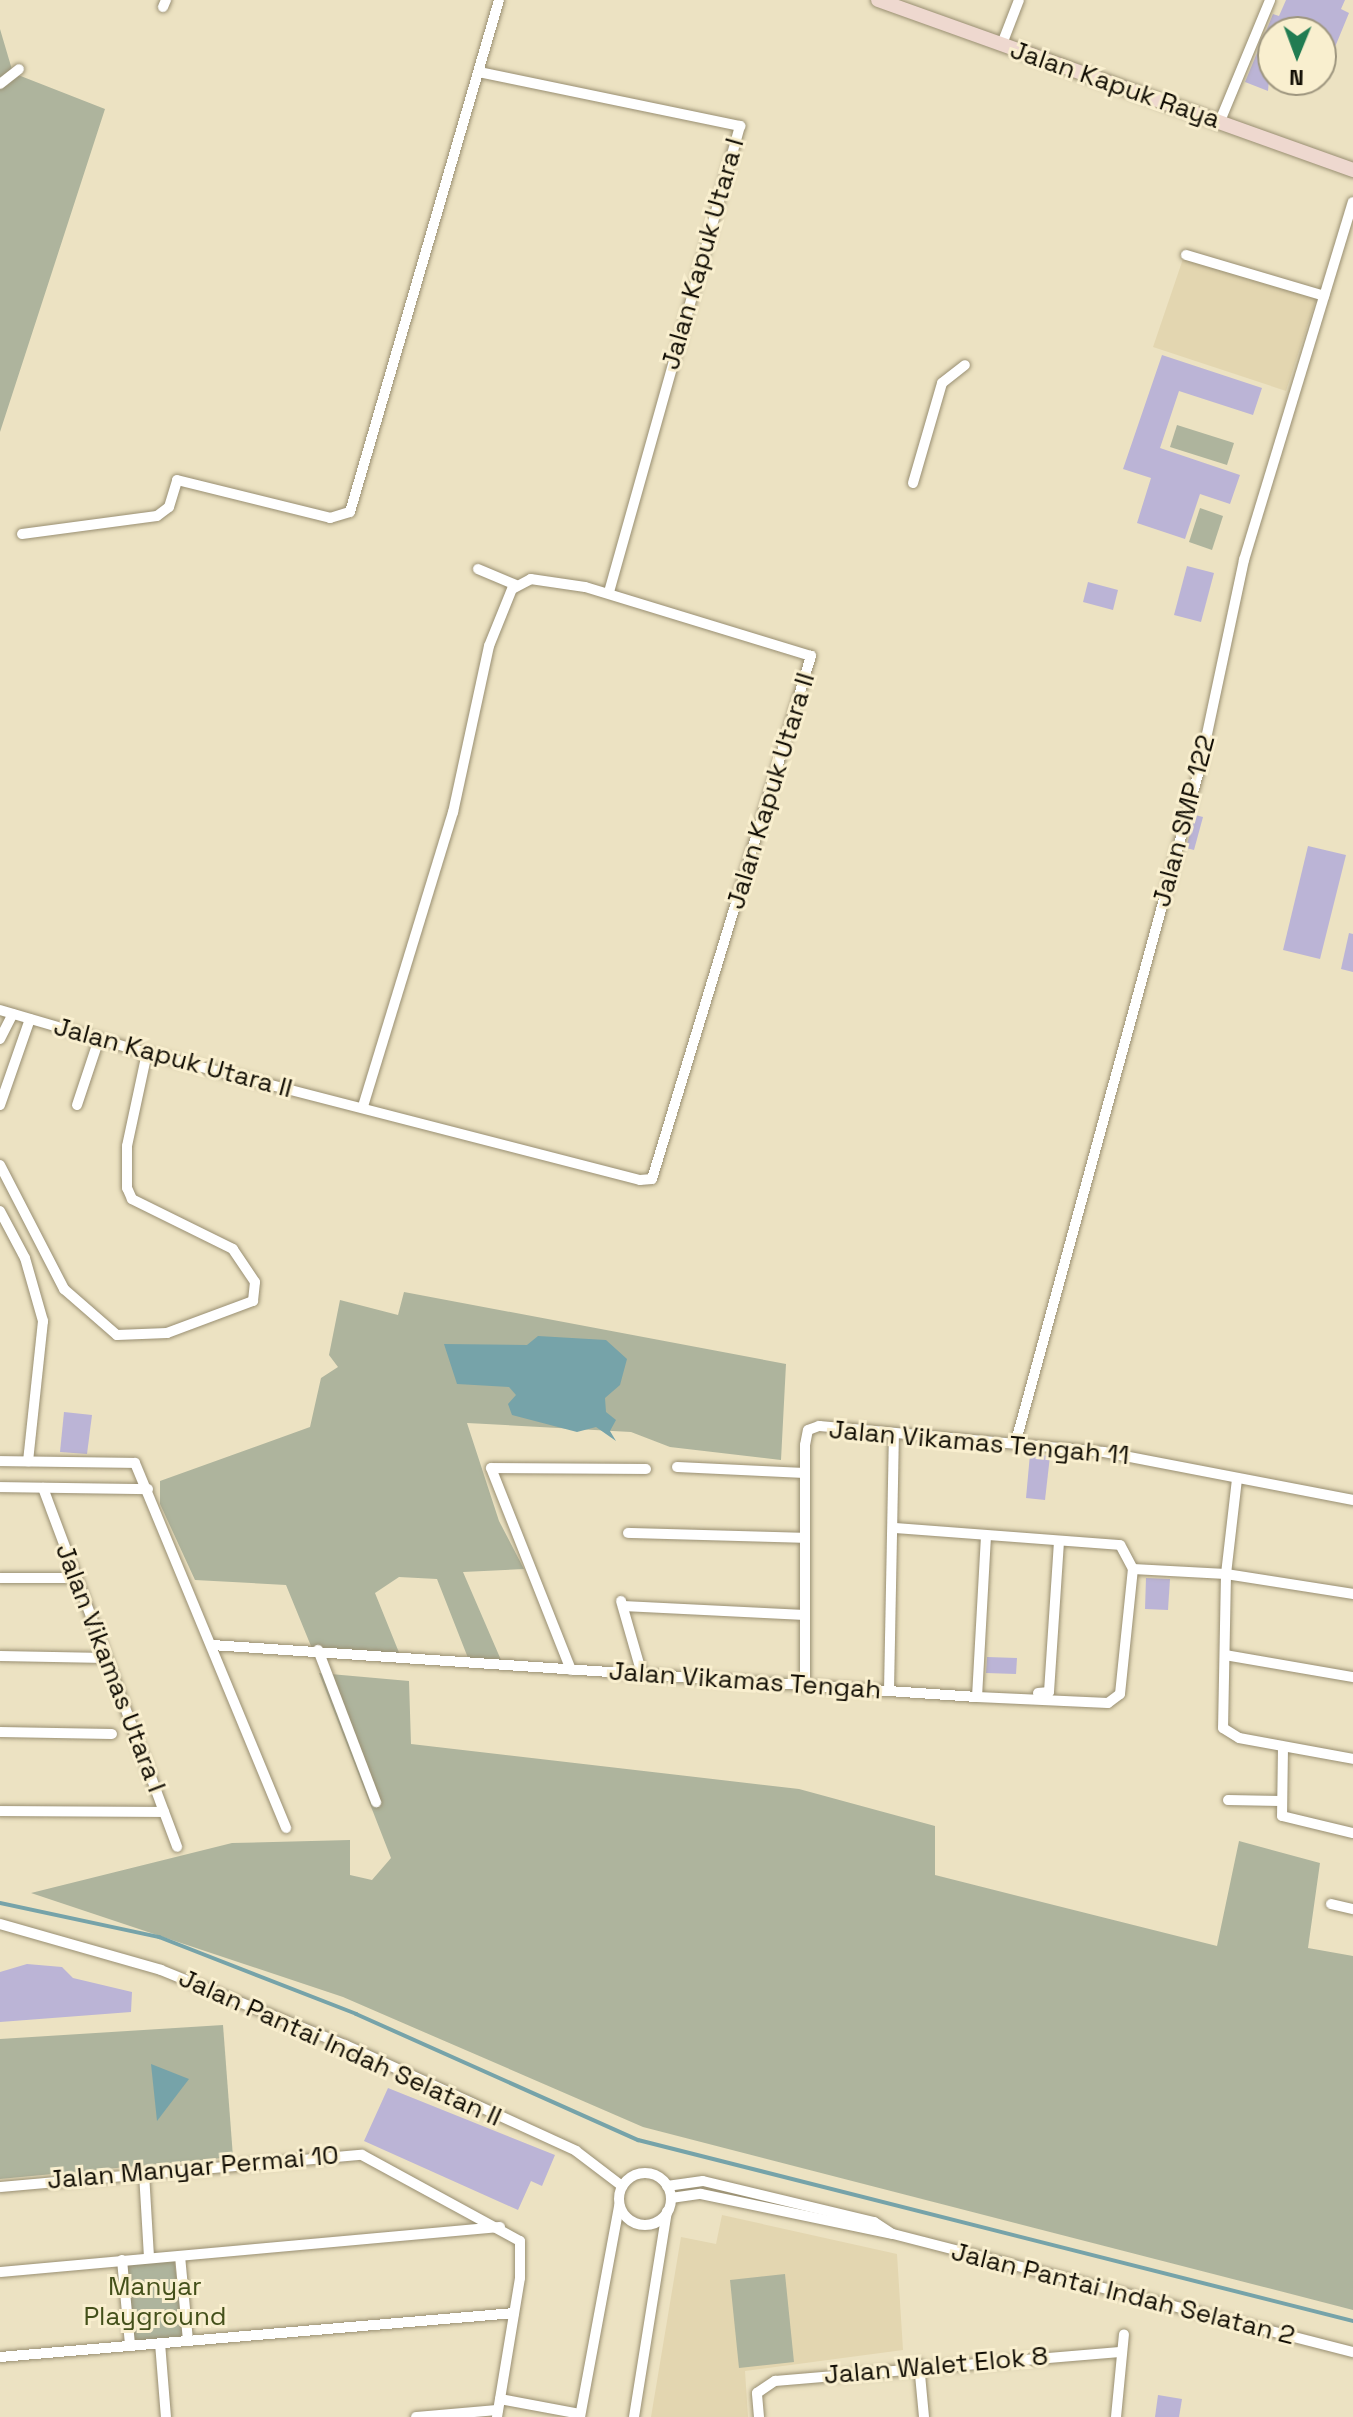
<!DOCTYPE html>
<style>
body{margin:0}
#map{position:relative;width:1353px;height:2417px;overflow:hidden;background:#ece2c2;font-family:"Space Grotesk",sans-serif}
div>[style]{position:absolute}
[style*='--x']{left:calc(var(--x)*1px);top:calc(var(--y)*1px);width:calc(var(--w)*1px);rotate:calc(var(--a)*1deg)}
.built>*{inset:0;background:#e3d6b0}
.green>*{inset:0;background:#aeb49d}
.water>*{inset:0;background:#76a3a9}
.stream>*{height:4px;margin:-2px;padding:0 2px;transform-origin:2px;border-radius:2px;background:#76a3a9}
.building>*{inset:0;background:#bbb4d6}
.roads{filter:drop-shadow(0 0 2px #998f72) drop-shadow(0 0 2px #998f72)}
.minor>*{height:10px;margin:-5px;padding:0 5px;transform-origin:5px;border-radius:5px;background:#fff}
.minor>.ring{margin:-5px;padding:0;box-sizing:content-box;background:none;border:10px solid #fff;border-radius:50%}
.secondary>*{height:14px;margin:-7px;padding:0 7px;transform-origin:7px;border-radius:7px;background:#eed8cf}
span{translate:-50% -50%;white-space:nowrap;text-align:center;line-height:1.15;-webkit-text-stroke:6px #f9efcf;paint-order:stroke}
.street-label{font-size:26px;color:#120e04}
.park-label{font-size:26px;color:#44501a}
.north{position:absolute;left:1257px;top:16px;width:80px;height:80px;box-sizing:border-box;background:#f9efcf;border:2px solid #9d957e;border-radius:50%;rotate:181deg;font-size:22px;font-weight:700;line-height:32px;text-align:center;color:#120e04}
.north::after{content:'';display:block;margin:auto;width:28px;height:36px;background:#217c52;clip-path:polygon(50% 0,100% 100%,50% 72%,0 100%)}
</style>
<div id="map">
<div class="built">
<i style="clip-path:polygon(1185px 253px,1317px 296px,1286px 391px,1153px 347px)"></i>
<i style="clip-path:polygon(722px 2215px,897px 2254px,903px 2350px,745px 2371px,748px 2417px,651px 2417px,681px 2237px,716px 2244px)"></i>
</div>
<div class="green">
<i style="clip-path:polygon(0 29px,13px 73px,105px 109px,0 432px)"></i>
<i style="clip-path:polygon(1177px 425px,1234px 443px,1227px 465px,1170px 447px)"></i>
<i style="clip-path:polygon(1200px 508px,1223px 516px,1212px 550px,1189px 542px)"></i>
<i style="clip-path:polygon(404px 1292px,786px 1364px,781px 1460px,670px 1447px,631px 1432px,467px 1423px,499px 1521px,524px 1569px,463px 1572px,501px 1660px,468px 1658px,437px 1579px,399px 1577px,375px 1593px,400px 1655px,313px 1651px,286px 1585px,195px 1580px,160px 1504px,160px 1481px,310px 1427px,321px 1378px,338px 1367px,329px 1355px,340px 1300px,398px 1315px)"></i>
<i style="clip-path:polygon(319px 1673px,409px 1681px,411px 1744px,799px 1789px,935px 1826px,935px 1875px,1217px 1946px,1239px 1841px,1320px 1863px,1308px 1948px,1353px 1956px,1353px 2310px,643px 2127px,343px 1997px,31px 1893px,232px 1843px,350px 1840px,350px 1875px,372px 1880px,391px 1858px)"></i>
<i style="clip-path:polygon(223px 2025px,233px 2157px,0 2179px,0 2039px)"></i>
<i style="clip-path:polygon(174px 2259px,185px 2339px,133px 2343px,125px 2264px)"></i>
<i style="clip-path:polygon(785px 2274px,794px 2362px,739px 2368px,730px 2280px)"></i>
</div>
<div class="water">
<i style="clip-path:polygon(538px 1336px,606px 1340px,627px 1359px,620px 1385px,605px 1398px,606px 1412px,616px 1420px,610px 1431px,616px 1441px,596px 1427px,577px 1432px,512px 1415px,508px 1404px,516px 1395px,509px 1387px,457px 1384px,444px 1344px,527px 1345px)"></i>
<i style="clip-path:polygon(151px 2064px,189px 2079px,157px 2121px)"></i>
</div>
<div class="stream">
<i style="--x:0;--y:1903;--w:163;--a:12.1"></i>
<i style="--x:159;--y:1937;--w:212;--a:21.3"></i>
<i style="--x:356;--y:2014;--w:309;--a:24.1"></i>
<i style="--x:638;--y:2140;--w:738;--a:14.21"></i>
</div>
<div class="building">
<i style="clip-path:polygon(1286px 0,1345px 0,1341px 9px,1349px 13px,1321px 81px,1321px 32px,1273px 32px,1268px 91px,1245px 82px,1273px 14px,1279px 16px)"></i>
<i style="clip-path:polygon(1162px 355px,1262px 388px,1253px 415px,1179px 391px,1160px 448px,1240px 475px,1230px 504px,1200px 494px,1185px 539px,1137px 523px,1151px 478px,1123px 469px)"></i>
<i style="clip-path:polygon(1187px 566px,1214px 573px,1201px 622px,1174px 615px)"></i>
<i style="clip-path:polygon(1088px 582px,1118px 590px,1113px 610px,1083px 602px)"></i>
<i style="clip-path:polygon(1195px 815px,1203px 817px,1194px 850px,1186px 848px)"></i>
<i style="clip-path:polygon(1308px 846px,1346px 855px,1320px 959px,1283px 950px)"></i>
<i style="clip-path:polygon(1349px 933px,1353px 934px,1353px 972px,1341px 969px)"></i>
<i style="clip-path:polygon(64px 1412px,92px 1415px,87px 1454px,60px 1452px)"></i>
<i style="clip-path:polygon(1030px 1454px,1050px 1456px,1045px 1500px,1026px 1498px)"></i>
<i style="clip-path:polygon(1146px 1578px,1170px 1579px,1168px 1610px,1145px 1609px)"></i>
<i style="clip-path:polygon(987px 1657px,1017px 1658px,1016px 1674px,986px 1673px)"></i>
<i style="clip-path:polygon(27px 1964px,62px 1967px,73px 1978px,132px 1992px,131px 2012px,0 2022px,0 1972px)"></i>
<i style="clip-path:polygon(388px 2088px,555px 2155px,542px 2186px,531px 2181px,518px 2210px,364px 2141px)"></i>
<i style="clip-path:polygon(1158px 2395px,1182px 2399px,1179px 2417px,1155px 2417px)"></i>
</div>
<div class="roads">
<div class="minor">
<i style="--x:163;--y:7;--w:8;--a:-67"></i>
<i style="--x:1002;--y:44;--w:47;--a:-68.9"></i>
<i style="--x:479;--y:72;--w:267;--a:11.7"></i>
<i style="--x:740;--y:126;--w:485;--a:105.7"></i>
<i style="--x:0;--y:84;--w:24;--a:-38"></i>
<i style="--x:1220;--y:121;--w:131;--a:-67.5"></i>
<i style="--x:1186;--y:255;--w:144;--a:16.5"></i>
<i style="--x:913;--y:483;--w:104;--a:-73.8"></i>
<i style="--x:942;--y:383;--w:29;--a:-38"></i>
<i style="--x:22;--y:534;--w:136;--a:-7.6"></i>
<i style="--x:157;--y:516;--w:15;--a:-37"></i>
<i style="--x:169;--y:507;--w:28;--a:-73"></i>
<i style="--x:177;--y:480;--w:158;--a:13.9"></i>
<i style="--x:330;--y:518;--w:21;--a:-17"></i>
<i style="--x:350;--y:512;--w:533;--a:-73.77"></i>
<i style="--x:478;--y:569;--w:41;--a:22.8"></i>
<i style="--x:0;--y:1010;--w:153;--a:16.3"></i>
<i style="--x:147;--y:1053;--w:509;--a:14.45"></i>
<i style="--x:640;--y:1180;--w:12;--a:-5"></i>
<i style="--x:652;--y:1179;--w:547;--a:-73.09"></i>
<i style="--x:811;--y:656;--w:236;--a:-163"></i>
<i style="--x:585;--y:587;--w:55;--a:-171.6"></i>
<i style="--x:531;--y:579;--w:21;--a:152"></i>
<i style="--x:512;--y:589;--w:61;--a:112"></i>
<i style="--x:489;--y:646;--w:170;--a:102.2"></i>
<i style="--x:453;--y:812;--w:308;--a:107"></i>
<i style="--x:0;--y:1039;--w:28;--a:-63"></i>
<i style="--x:0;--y:1105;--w:91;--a:-70.8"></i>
<i style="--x:77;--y:1105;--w:70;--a:-71.6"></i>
<i style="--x:0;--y:1165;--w:140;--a:62.7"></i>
<i style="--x:64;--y:1289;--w:70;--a:41"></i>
<i style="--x:117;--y:1335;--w:50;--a:-2.3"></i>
<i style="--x:167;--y:1333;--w:92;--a:-20.4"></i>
<i style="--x:253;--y:1301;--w:19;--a:-84"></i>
<i style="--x:255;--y:1282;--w:40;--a:-124"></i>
<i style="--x:233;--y:1249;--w:113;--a:-153.7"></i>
<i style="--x:132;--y:1199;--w:12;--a:-114"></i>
<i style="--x:127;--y:1188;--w:42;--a:-90"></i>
<i style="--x:127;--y:1146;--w:95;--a:-77.9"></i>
<i style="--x:0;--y:1211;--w:53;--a:62"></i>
<i style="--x:25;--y:1258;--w:66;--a:74.1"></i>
<i style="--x:43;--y:1321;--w:141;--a:96.1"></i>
<i style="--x:1016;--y:1441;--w:699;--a:-74.73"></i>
<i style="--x:1200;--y:767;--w:212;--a:-78"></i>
<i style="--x:1244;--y:560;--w:374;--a:-73.1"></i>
<i style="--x:0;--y:1461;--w:135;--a:0.8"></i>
<i style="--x:135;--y:1463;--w:395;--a:67.5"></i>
<i style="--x:677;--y:1467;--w:128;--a:2.7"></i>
<i style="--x:1237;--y:1479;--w:96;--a:96.6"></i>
<i style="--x:1226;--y:1574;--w:154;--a:91.1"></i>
<i style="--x:1223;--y:1728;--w:19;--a:32"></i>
<i style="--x:1239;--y:1738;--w:116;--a:10.4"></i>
<i style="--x:0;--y:1487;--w:148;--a:0.8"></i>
<i style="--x:43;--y:1488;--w:383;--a:69.5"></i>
<i style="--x:628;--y:1533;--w:177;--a:1.6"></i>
<i style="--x:1133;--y:1569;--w:93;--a:3.1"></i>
<i style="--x:1226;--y:1574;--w:129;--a:8.9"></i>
<i style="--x:0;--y:1578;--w:76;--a:0"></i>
<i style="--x:621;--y:1601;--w:76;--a:74"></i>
<i style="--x:623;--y:1606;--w:182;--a:2.8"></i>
<i style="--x:212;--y:1645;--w:767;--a:3.89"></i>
<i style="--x:977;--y:1697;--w:131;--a:2.6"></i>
<i style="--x:1108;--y:1703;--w:15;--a:-37"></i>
<i style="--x:1120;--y:1694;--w:126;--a:-84.1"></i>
<i style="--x:1133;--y:1569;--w:27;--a:-118"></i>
<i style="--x:1120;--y:1545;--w:227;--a:-175.7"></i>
<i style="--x:318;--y:1650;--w:163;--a:69.1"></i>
<i style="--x:1225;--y:1655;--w:130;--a:9.8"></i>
<i style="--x:0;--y:1656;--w:106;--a:1.1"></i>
<i style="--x:571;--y:1670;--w:217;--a:-111.6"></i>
<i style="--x:491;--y:1468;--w:155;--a:0.4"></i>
<i style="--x:805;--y:1686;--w:241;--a:-90"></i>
<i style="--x:805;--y:1445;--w:15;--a:-79"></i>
<i style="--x:808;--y:1430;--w:12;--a:-20"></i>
<i style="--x:819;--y:1426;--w:286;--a:5.2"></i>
<i style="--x:1104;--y:1452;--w:254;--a:10.9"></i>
<i style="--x:889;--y:1691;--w:258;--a:-88.9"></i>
<i style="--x:1038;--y:1693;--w:11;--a:-5"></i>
<i style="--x:1049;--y:1692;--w:150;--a:-86.2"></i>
<i style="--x:977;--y:1697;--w:161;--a:-86.8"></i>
<i style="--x:0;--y:1732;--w:112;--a:1"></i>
<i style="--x:1283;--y:1747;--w:69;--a:90.8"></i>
<i style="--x:1282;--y:1816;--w:73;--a:13.5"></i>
<i style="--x:1228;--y:1800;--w:52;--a:1.1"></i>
<i style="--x:0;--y:1811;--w:164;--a:0.3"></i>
<i style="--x:1331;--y:1904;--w:23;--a:13"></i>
<i style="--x:0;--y:1924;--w:167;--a:15.9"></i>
<i style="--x:161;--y:1970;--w:199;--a:22.2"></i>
<i style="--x:345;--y:2045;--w:254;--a:24.6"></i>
<i style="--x:576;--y:2151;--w:58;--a:37.3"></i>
<i style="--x:144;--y:2173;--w:84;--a:86.6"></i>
<i class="ring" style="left:619px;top:2173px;width:42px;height:42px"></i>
<i style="--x:667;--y:2186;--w:36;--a:-8"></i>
<i style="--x:703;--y:2181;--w:176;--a:13.5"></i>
<i style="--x:874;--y:2222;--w:20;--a:33"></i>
<i style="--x:0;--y:2187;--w:363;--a:-5.1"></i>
<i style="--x:362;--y:2155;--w:180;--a:28.6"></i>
<i style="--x:520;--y:2241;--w:37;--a:90"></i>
<i style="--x:520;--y:2278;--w:141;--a:99.4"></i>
<i style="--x:671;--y:2198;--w:30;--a:-8"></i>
<i style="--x:701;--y:2194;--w:196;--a:11.8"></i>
<i style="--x:893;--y:2234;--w:475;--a:14.4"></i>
<i style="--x:180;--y:2256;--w:85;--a:84.6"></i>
<i style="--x:122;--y:2260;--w:85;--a:84.6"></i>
<i style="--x:0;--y:2272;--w:502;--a:-5.14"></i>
<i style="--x:160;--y:2343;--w:74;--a:85.4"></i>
<i style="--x:0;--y:2357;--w:516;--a:-4.89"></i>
<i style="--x:919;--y:2364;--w:53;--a:84.6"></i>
<i style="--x:500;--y:2399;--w:81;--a:10.6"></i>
<i style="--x:416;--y:2417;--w:82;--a:-4.9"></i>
<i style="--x:580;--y:2417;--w:215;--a:-79.5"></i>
<i style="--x:634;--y:2417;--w:208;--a:-80.9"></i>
<i style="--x:759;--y:2417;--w:24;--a:-95"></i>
<i style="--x:757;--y:2393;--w:22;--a:-34"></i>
<i style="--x:775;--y:2381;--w:346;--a:-4.8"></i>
<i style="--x:1116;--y:2417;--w:83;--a:-84.5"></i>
</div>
<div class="secondary">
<i style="--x:878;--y:0;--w:505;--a:19.69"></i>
</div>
</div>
<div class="street-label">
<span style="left:1115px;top:85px;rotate:19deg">Jalan Kapuk Raya</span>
<span style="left:703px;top:254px;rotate:-74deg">Jalan Kapuk Utara I</span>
<span style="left:771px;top:791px;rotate:-73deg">Jalan Kapuk Utara II</span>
<span style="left:1184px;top:821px;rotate:-75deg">Jalan SMP 122</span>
<span style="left:173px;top:1058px;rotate:15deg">Jalan Kapuk Utara II</span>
<span style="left:979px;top:1443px;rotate:5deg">Jalan Vikamas Tengah 11</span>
<span style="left:110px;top:1668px;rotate:69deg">Jalan Vikamas Utara I</span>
<span style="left:745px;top:1681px;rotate:4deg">Jalan Vikamas Tengah</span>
<span style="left:340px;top:2048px;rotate:24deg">Jalan Pantai Indah Selatan II</span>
<span style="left:193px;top:2168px;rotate:-5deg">Jalan Manyar Permai 10</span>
<span style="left:1123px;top:2294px;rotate:14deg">Jalan Pantai Indah Selatan 2</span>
<span style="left:936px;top:2366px;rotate:-5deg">Jalan Walet Elok 8</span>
</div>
<div class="park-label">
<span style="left:155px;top:2302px">Manyar<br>Playground</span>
</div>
<div class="north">N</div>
</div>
